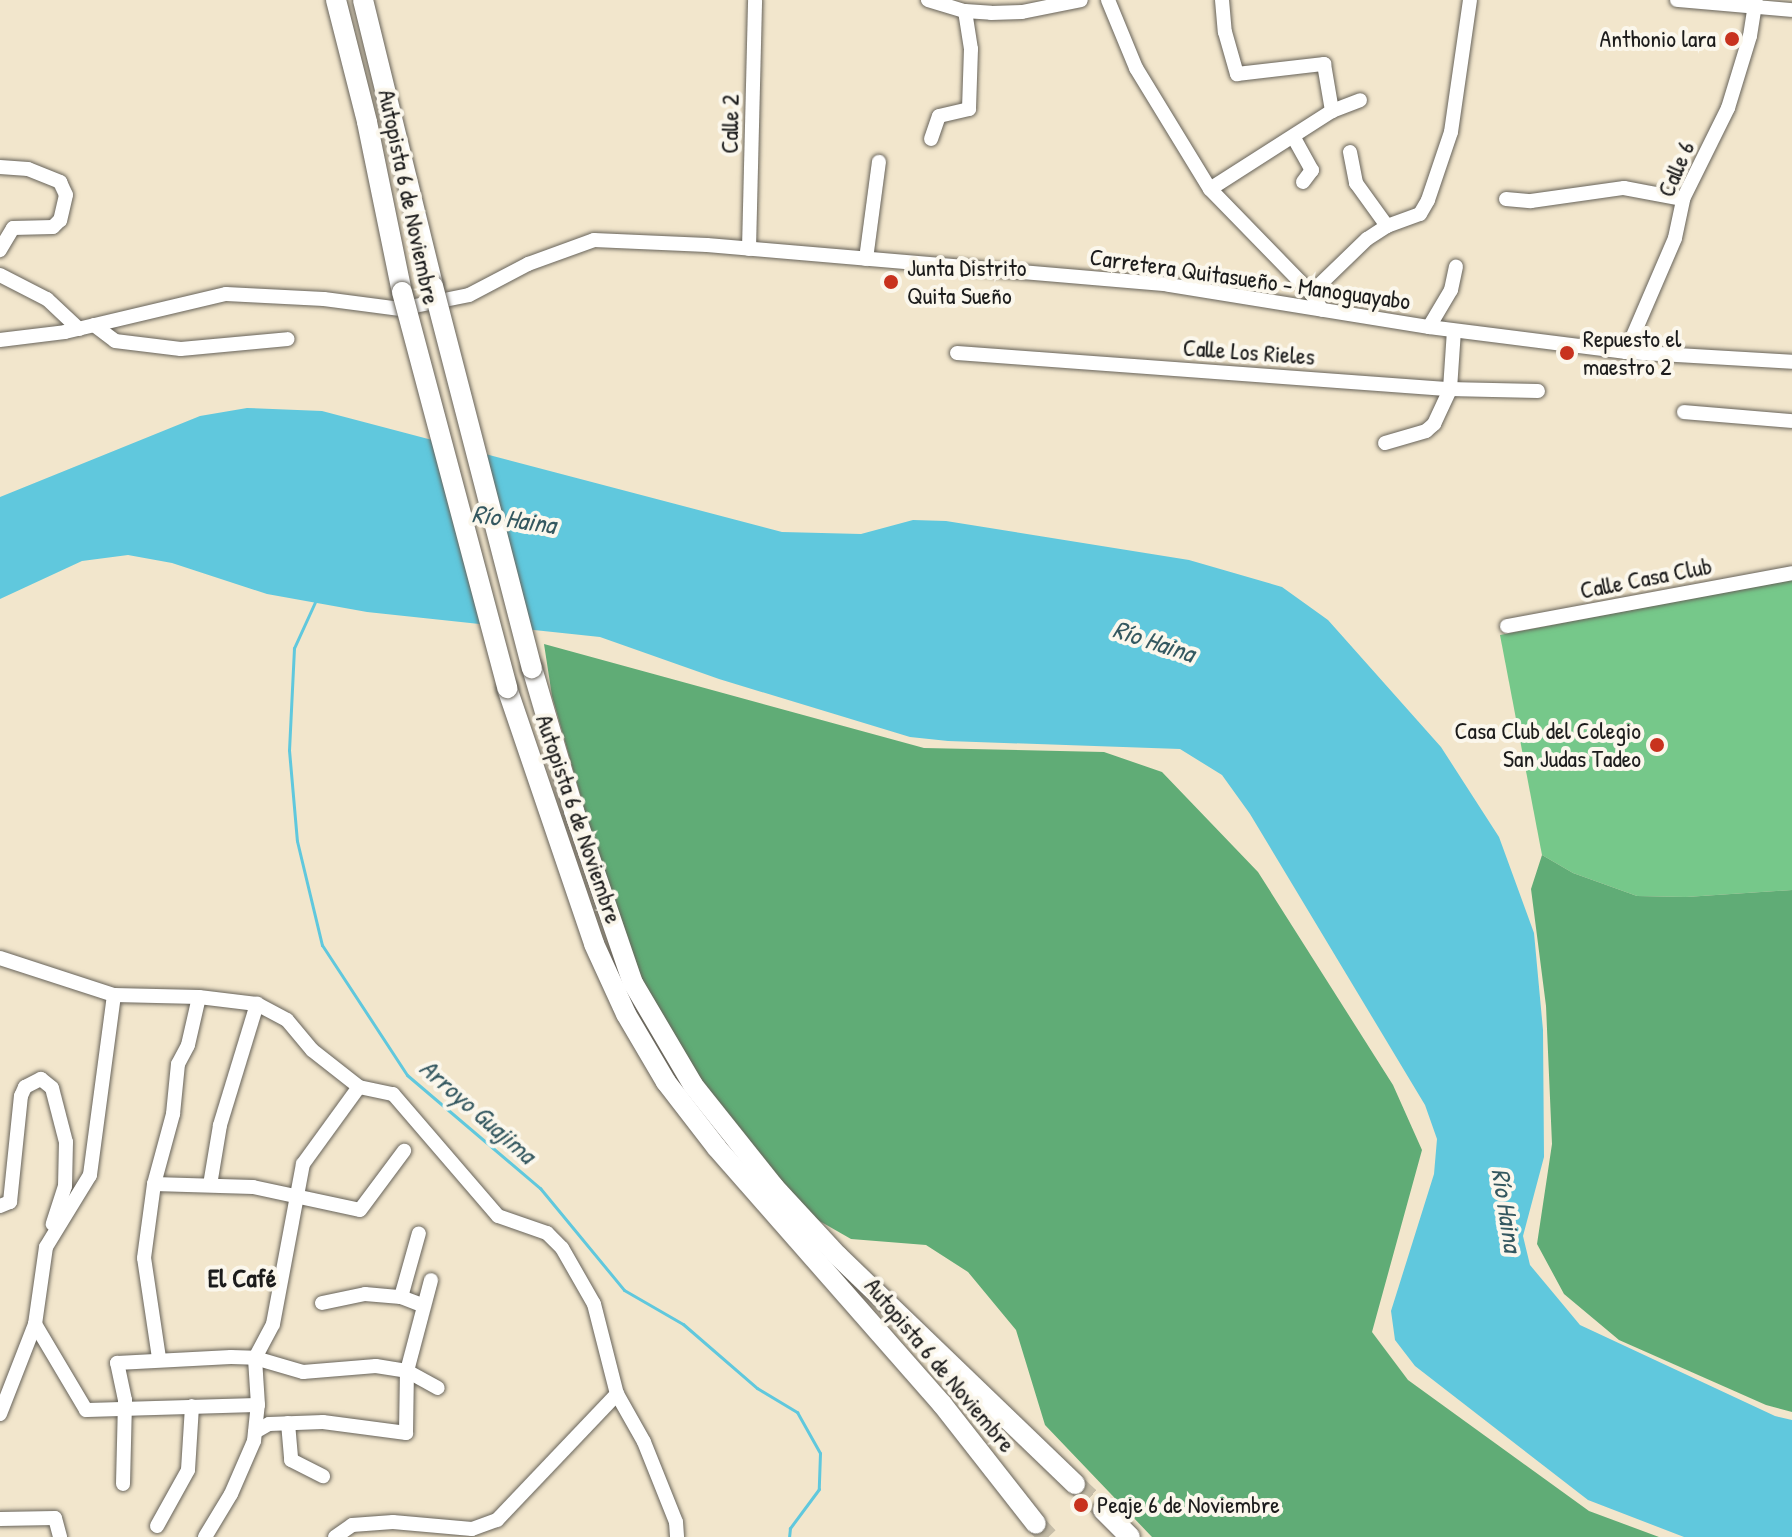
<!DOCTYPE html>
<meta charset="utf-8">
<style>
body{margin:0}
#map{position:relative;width:1792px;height:1537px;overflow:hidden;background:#f2e6cc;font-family:"Patrick Hand",sans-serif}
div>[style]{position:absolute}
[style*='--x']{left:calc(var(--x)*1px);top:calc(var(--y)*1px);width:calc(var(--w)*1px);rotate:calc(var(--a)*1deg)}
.green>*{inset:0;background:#76c88a}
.forest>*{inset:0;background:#60ac76}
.water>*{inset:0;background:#60c8dd}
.pier>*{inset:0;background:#f2e6cc}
.stream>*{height:3px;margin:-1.5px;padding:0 1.5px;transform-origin:1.5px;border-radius:1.5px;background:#60c8dd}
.highway-tunnel>*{height:20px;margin-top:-10px;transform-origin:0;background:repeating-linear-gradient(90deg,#c7bea9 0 20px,transparent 0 30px)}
.roads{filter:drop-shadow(0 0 2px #67635a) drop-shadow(0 0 2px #67635a)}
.minor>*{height:14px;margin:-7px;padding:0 7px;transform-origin:7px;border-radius:7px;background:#fff}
.highway>*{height:20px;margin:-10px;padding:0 10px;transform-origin:10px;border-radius:10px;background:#fff}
.bridges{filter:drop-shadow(0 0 2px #67635a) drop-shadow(0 0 2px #67635a)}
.highway-bridge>*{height:20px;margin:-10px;padding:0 10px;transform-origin:10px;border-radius:10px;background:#fff}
.dots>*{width:22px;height:22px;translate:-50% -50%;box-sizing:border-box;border:4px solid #fbf7ec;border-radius:50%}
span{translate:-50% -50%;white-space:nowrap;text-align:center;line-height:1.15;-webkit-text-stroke:8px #fbf7ec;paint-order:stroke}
.poi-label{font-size:24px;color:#1c1c1c}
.right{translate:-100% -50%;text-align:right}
.left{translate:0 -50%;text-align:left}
.street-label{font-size:24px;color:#1c1c1c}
.water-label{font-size:26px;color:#345860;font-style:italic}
.neighbourhood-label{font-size:26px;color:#1c1c1c;font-weight:700}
</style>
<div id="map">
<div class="green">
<i style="clip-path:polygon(1792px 579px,1792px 890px,1686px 897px,1637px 896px,1573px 873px,1542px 855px,1500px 635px)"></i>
</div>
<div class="forest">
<i style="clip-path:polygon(544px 644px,924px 748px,1104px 752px,1162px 772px,1258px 872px,1393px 1085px,1422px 1150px,1372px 1332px,1408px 1380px,1589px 1511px,1659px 1537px,1152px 1537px,1045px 1425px,1016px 1330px,968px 1272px,926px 1245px,851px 1239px,809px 1215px,729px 1123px,668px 1035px,618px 926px,552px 696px)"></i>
<i style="clip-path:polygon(1542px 855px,1573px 873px,1637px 896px,1686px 897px,1792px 890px,1792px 1412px,1766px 1405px,1619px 1340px,1564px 1294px,1537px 1244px,1552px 1144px,1546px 1006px,1531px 889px)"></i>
</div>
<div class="water">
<i style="clip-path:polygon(247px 408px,322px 411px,782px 532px,861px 534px,913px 520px,946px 521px,1189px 560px,1282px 587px,1328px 620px,1441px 747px,1499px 837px,1534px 933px,1543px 1030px,1544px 1157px,1523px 1236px,1530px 1265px,1580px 1325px,1775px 1416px,1792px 1420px,1792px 1537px,1684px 1537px,1588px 1500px,1415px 1366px,1395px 1340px,1391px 1311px,1434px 1174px,1437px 1139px,1425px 1105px,1250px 814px,1222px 775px,1180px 749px,948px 741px,910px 737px,719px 679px,600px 637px,367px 612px,267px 594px,172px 563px,128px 555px,82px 561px,0 599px,0 497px,200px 416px)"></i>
</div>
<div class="pier">
<i style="clip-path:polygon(432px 436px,484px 449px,531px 635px,482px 630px)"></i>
</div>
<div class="stream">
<i style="--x:315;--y:602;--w:51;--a:114.5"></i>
<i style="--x:294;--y:648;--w:102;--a:92.8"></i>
<i style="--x:289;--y:750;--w:91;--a:85"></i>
<i style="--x:297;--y:841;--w:107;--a:76.5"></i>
<i style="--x:322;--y:945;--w:155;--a:56.8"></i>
<i style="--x:407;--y:1075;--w:175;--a:40.4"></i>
<i style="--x:540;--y:1188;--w:132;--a:50.5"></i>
<i style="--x:624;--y:1290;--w:68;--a:30"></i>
<i style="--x:683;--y:1324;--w:98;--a:40.9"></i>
<i style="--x:757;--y:1388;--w:47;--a:31"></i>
<i style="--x:797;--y:1412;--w:47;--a:60.7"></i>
<i style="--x:820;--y:1453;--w:36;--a:92"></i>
<i style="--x:819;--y:1489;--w:49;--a:126.6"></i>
<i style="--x:790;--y:1528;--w:9;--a:96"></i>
</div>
<div class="highway-tunnel">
<i style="--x:1075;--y:1484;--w:38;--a:43"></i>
<i style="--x:1036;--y:1524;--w:18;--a:47"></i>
</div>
<div class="roads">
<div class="minor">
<i style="--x:928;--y:0;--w:39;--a:17"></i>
<i style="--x:965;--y:11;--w:26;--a:4"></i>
<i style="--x:991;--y:13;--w:31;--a:-2"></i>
<i style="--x:1022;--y:12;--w:60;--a:-11.5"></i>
<i style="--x:1108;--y:0;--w:74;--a:67.6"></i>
<i style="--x:1136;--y:68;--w:142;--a:58.6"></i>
<i style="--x:1210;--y:189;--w:145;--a:45.8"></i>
<i style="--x:1311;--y:293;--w:20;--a:57"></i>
<i style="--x:1222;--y:0;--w:32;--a:85"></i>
<i style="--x:1225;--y:32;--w:44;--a:74.1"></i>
<i style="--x:1237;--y:74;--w:88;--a:-6.6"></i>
<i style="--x:1324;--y:64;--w:48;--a:80.3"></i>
<i style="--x:1677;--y:0;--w:115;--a:5"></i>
<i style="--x:1294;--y:138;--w:37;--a:61"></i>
<i style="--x:1312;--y:170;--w:15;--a:127"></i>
<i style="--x:931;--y:139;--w:24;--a:-71"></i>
<i style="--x:939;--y:116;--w:31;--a:-13"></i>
<i style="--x:969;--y:109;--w:60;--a:-88.1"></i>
<i style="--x:971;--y:49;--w:38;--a:-99"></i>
<i style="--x:1350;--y:152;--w:32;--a:79"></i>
<i style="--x:1356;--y:183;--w:53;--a:54.2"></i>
<i style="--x:0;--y:167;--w:28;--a:4"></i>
<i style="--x:28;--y:169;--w:35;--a:22"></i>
<i style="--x:60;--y:182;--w:14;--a:65"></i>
<i style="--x:66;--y:195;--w:26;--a:103"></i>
<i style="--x:60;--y:220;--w:10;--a:135"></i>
<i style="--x:53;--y:227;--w:40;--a:178.6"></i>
<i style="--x:13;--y:228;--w:26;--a:121"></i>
<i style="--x:1210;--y:189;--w:145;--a:-32.6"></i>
<i style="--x:1332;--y:111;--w:30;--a:-21"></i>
<i style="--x:1506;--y:199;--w:25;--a:5"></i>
<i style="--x:1531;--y:201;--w:94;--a:-8"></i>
<i style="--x:1624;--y:188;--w:60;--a:10.6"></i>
<i style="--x:749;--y:249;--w:249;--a:-88.6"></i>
<i style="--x:866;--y:259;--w:98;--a:-82.4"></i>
<i style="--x:0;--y:275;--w:53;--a:27.1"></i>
<i style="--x:47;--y:299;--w:44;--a:43.2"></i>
<i style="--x:1311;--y:293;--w:78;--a:-44"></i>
<i style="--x:1367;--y:239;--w:24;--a:-33"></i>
<i style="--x:1387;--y:226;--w:35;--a:-20"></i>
<i style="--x:1420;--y:214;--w:16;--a:-60"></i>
<i style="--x:1428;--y:200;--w:72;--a:-71.3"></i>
<i style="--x:1451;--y:132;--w:133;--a:-81.8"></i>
<i style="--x:94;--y:325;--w:26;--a:37"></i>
<i style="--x:115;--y:341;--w:66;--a:6.9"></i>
<i style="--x:181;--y:349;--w:107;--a:-5.3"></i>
<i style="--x:1429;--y:327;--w:43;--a:-59.3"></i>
<i style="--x:1451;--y:290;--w:24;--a:-78"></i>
<i style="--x:0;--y:340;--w:65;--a:-7"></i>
<i style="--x:65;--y:332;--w:165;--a:-13.3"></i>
<i style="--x:226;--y:294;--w:98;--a:2.9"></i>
<i style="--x:324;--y:299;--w:77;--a:7.5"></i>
<i style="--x:400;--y:309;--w:70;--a:-11.5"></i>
<i style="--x:469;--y:295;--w:67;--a:-27.7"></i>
<i style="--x:528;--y:264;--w:70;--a:-20"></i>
<i style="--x:594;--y:240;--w:113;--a:2.5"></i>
<i style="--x:707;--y:245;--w:464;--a:4.9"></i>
<i style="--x:1169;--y:285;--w:263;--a:9.2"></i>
<i style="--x:1429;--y:327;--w:199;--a:7.2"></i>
<i style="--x:1626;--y:352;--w:166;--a:3.4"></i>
<i style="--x:1626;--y:352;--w:124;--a:-66.7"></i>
<i style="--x:1675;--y:238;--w:40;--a:-78"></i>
<i style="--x:1683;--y:199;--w:102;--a:-63.7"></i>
<i style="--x:1728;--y:108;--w:75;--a:-73"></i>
<i style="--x:1750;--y:36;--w:36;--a:-81"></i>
<i style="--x:957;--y:353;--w:494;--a:4.2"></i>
<i style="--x:1450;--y:389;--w:88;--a:1.3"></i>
<i style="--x:1684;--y:412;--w:108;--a:4.8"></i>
<i style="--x:1385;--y:443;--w:43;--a:-16.3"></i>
<i style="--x:1426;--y:431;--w:11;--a:-41"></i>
<i style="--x:1434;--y:424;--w:38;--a:-65"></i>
<i style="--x:1450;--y:389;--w:58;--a:-86.1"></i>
<i style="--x:1507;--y:626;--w:290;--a:-10.5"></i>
<i style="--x:0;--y:958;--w:120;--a:18"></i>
<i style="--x:114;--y:995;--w:85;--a:1.3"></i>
<i style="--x:199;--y:997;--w:58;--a:6.9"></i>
<i style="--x:257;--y:1004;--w:34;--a:28"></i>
<i style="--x:287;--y:1020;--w:39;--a:50"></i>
<i style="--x:312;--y:1050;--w:60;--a:38.2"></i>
<i style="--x:359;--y:1087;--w:35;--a:12"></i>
<i style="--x:393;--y:1094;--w:161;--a:49.3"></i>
<i style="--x:498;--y:1216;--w:52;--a:19.1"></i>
<i style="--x:547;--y:1233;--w:21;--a:45"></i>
<i style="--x:562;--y:1248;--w:64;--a:60.3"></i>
<i style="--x:594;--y:1304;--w:93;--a:75.7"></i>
<i style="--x:617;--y:1394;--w:55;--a:60.6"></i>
<i style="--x:644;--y:1442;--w:86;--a:68.2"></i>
<i style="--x:676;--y:1522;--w:15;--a:86"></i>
<i style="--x:114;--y:995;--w:182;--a:97.6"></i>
<i style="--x:90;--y:1175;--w:84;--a:121.4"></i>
<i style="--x:46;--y:1247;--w:78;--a:98.1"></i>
<i style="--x:35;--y:1324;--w:100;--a:59.3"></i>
<i style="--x:86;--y:1410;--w:172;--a:-1.7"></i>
<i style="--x:154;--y:1184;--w:99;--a:1.7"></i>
<i style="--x:253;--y:1187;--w:109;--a:12.1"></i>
<i style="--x:360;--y:1210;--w:74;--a:-53.3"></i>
<i style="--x:210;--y:1185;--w:61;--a:-80.5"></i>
<i style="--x:220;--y:1125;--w:127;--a:-73"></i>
<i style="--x:0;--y:1206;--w:11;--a:-22"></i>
<i style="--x:10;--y:1202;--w:107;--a:-84.1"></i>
<i style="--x:21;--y:1096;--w:10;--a:-66"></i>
<i style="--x:25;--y:1087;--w:18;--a:-27"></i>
<i style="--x:41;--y:1079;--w:14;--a:39"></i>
<i style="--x:52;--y:1088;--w:56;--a:75.5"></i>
<i style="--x:66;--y:1142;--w:44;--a:91.3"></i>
<i style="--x:65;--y:1186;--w:40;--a:108"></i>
<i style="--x:401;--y:1297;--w:66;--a:-74.3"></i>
<i style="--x:322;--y:1303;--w:44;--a:-11.8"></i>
<i style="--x:365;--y:1294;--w:36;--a:5"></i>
<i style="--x:401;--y:1297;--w:22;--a:21"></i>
<i style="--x:159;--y:1358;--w:101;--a:-98.5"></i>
<i style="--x:144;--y:1258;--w:75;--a:-82.3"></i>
<i style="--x:154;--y:1184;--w:73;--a:-74.8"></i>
<i style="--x:173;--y:1114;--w:50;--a:-84.3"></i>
<i style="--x:178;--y:1064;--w:21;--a:-62"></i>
<i style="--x:188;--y:1045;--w:49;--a:-77.1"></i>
<i style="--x:0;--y:1414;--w:97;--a:-68.7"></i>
<i style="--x:288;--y:1423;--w:37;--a:85"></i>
<i style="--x:291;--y:1460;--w:36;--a:27"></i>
<i style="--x:255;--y:1432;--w:16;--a:-30"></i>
<i style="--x:269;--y:1424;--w:54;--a:-2.1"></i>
<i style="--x:323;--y:1422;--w:84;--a:7.5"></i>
<i style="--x:406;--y:1433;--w:62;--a:-89.1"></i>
<i style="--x:407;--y:1371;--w:94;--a:-75.2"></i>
<i style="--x:123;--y:1484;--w:84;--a:-88.6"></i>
<i style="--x:125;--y:1400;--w:38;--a:-102"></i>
<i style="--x:117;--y:1363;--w:114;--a:-3"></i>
<i style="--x:231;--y:1357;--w:24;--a:2"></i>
<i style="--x:255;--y:1358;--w:50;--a:16.3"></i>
<i style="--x:303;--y:1372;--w:73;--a:-4.7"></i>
<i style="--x:376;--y:1366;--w:31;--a:9"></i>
<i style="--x:407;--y:1371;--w:35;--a:29"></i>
<i style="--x:0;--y:1519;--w:55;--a:-1"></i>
<i style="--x:55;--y:1518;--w:20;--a:75"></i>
<i style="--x:157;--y:1526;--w:64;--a:-61"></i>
<i style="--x:188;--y:1470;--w:64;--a:-86.4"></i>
<i style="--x:205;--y:1537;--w:50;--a:-58.8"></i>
<i style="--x:231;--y:1494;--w:58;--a:-66.5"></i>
<i style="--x:254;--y:1441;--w:36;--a:-84"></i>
<i style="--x:258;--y:1405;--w:47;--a:-93.7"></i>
<i style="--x:255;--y:1358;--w:38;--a:-62"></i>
<i style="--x:273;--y:1324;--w:163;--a:-79.4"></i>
<i style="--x:303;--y:1164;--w:95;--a:-54"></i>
<i style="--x:335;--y:1537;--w:21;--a:-35"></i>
<i style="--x:352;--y:1525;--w:41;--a:-4.2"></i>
<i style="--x:393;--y:1522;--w:79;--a:5.1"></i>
<i style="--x:472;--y:1529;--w:27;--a:-20"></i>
<i style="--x:497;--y:1520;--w:174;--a:-46.4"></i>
</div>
<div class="highway">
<i style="--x:336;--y:0;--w:126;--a:75.7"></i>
<i style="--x:367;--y:122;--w:174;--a:78.4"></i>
<i style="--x:363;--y:0;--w:294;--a:76.2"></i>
<i style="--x:532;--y:668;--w:149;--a:73.6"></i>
<i style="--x:574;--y:811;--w:182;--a:71.1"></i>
<i style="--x:633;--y:983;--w:118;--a:59.5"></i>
<i style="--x:693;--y:1085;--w:130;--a:51.5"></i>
<i style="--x:774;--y:1187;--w:94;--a:47.2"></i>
<i style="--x:838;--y:1256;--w:329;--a:43.9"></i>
<i style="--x:507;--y:688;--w:270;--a:71.2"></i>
<i style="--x:594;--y:944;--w:77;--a:65.4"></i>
<i style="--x:626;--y:1014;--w:79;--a:59.5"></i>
<i style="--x:666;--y:1082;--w:83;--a:52.3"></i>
<i style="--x:717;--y:1148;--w:341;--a:48.7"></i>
<i style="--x:942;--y:1404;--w:152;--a:51.9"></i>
<i style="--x:1103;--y:1510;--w:38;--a:45"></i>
</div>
</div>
<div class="bridges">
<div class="highway-bridge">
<i style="--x:433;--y:286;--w:395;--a:75.5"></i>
<i style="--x:402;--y:292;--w:410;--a:75.1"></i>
</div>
</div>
<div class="dots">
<i style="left:1732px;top:39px;background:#c8321e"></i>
<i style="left:891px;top:282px;background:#c8321e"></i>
<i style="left:1567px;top:353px;background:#c8321e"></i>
<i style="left:1657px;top:745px;background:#c8321e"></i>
<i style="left:1081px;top:1505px;background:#c8321e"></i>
</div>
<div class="poi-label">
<span class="right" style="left:1716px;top:39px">Anthonio lara</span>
<span class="left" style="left:907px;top:282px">Junta Distrito<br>Quita Sueño</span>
<span class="left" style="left:1583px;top:353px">Repuesto el<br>maestro 2</span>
<span class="right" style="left:1641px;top:745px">Casa Club del Colegio<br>San Judas Tadeo</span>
<span class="left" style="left:1097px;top:1505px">Peaje 6 de Noviembre</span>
</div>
<div class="street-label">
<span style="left:730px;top:124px;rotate:-89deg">Calle 2</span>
<span style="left:1676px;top:169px;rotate:-67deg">Calle 6</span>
<span style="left:409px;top:197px;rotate:78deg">Autopista 6 de Noviembre</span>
<span style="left:1250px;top:279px;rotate:8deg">Carretera Quitasueño - Manoguayabo</span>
<span style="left:1249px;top:352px;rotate:4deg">Calle Los Rieles</span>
<span style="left:1646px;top:578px;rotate:-11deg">Calle Casa Club</span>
<span style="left:579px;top:819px;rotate:71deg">Autopista 6 de Noviembre</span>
<span style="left:940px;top:1365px;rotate:50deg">Autopista 6 de Noviembre</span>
</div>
<div class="water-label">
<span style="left:514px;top:519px;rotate:8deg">Río Haina</span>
<span style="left:1154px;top:641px;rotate:18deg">Río Haina</span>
<span style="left:478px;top:1111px;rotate:41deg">Arroyo Guajima</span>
<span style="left:1507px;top:1210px;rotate:81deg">Río Haina</span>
</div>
<div class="neighbourhood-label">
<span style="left:242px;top:1278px">El Café</span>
</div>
</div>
